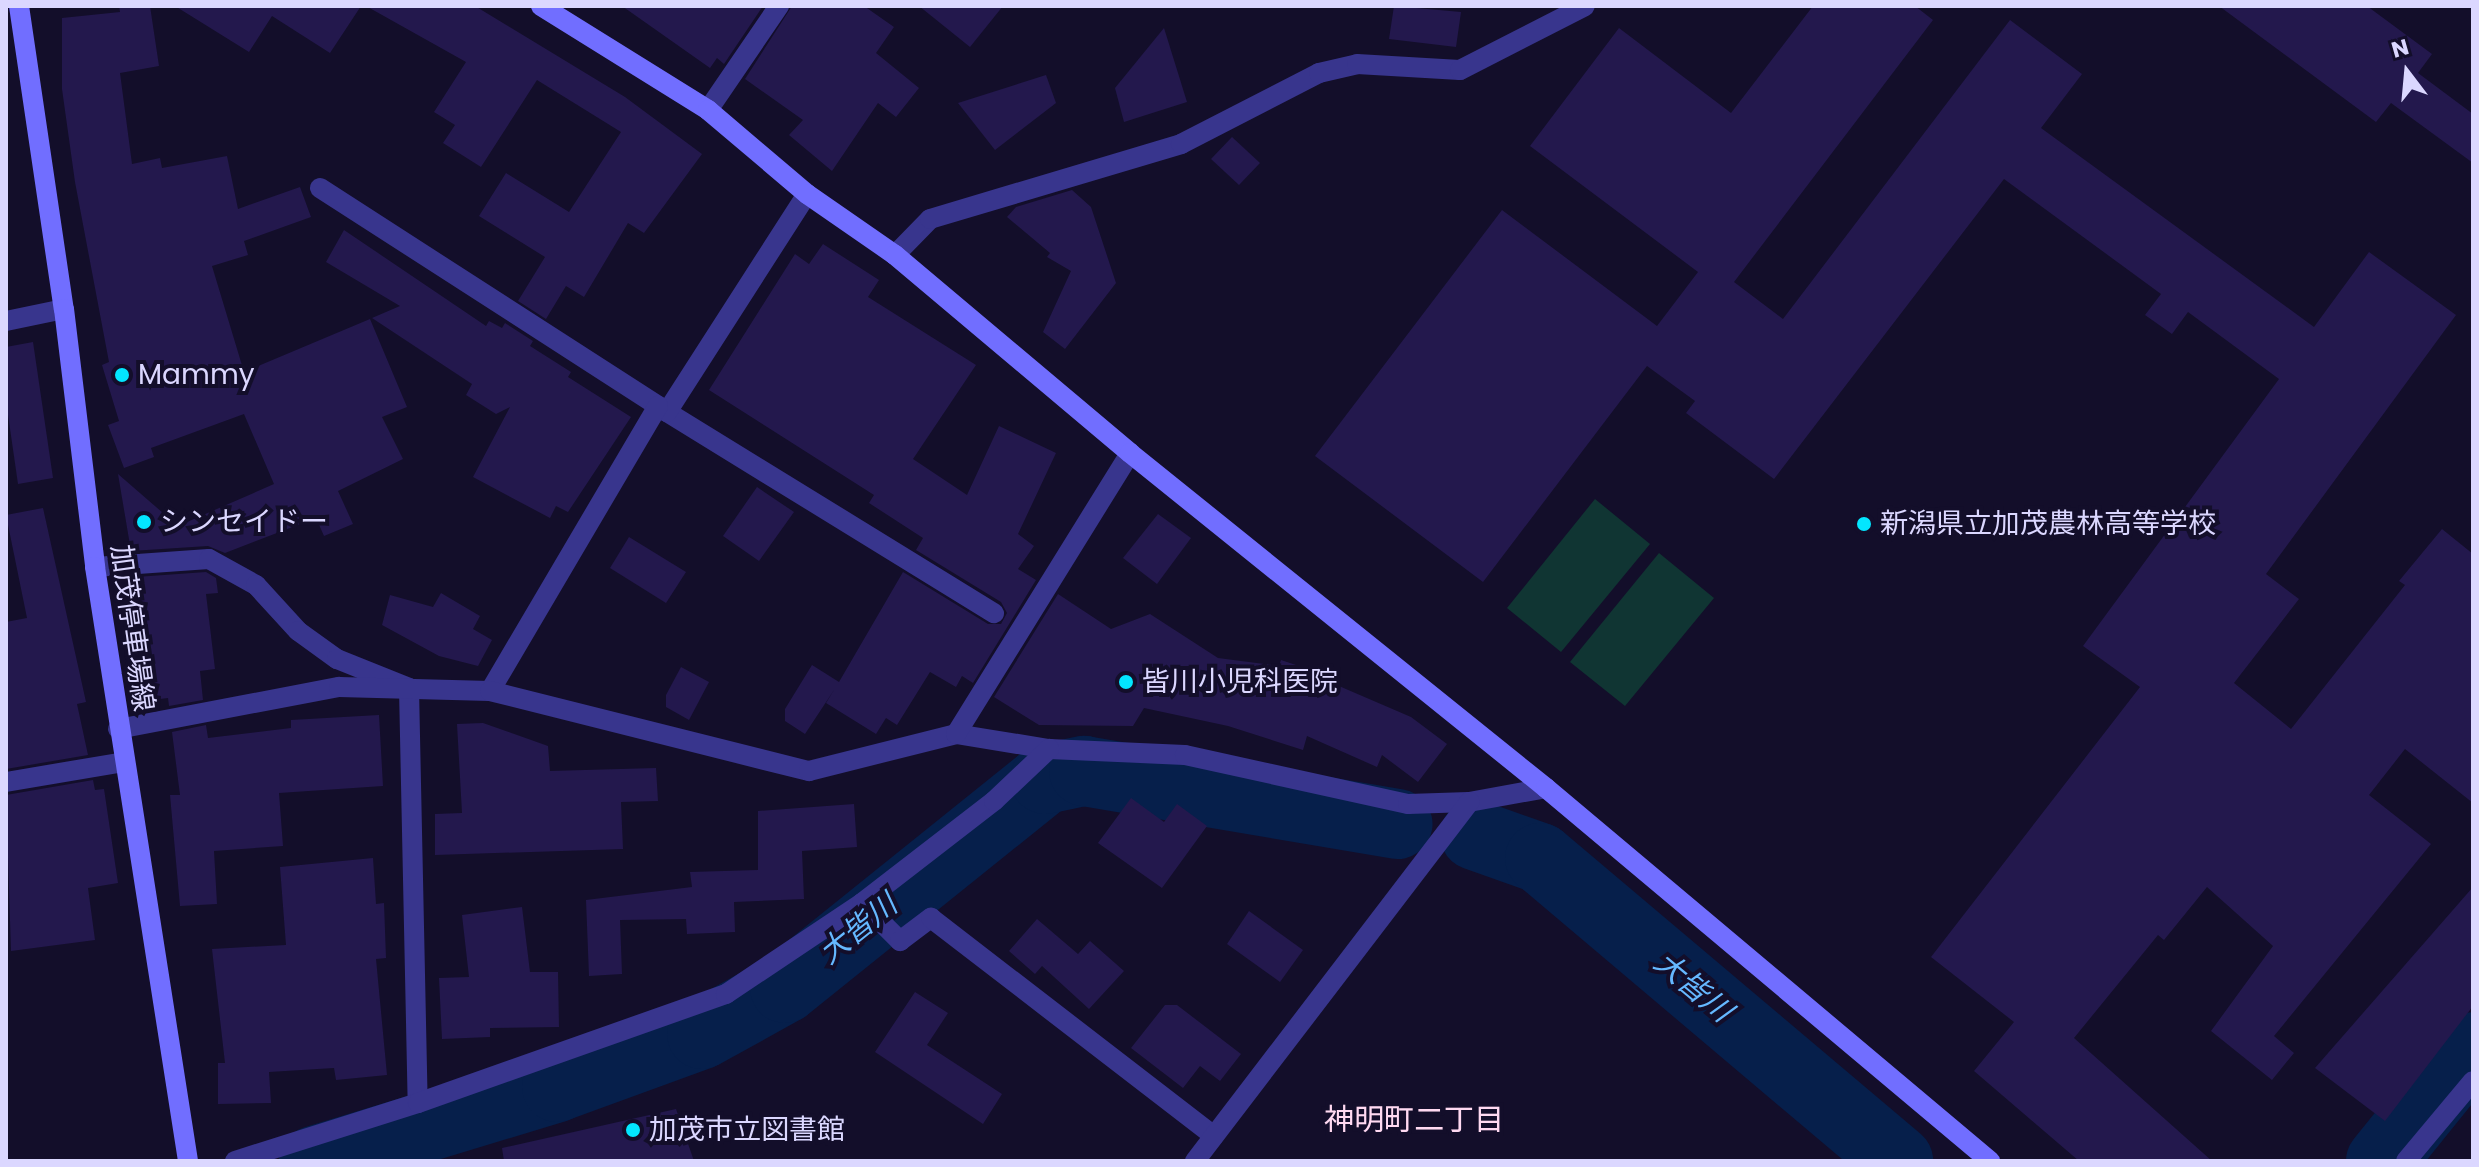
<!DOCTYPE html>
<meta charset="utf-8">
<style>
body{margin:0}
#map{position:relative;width:2479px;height:1167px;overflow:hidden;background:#130e2a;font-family:Poppins,"Noto Sans JP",sans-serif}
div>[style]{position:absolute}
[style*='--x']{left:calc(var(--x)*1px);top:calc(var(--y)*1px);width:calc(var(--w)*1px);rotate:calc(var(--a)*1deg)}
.green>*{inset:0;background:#103533}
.river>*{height:70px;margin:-35px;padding:0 35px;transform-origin:35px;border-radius:35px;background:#061f4b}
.building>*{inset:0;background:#23184d}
.street>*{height:20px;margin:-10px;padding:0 10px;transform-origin:10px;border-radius:10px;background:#38358d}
.secondary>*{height:20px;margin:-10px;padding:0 10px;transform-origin:10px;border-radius:10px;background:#716eff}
.dots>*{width:22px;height:22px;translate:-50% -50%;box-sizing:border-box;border:4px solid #130e2a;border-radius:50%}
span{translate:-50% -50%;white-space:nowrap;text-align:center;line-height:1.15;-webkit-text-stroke:8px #130e2a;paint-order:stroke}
.poi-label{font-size:28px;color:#dbd7ff}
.left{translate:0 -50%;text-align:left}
.street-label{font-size:28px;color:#dbd7ff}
.water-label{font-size:30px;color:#65b8ff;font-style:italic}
.neighbourhood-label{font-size:30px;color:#ffd9f1}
.frame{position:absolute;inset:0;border:8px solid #dbd7ff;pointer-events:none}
.north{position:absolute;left:2367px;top:32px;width:80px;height:80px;-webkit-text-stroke:6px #130e2a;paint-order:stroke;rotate:344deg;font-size:22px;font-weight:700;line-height:32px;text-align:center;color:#dbd7ff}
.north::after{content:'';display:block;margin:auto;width:28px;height:36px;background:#dbd7ff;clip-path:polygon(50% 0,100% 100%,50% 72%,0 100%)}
</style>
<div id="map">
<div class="green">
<i style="clip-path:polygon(1595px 499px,1650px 544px,1561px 652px,1507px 608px)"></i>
<i style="clip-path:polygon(1659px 553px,1714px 598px,1625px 706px,1570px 662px)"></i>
</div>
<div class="river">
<i style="--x:1475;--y:835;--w:69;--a:19.5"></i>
<i style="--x:1540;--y:858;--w:469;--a:40.2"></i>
<i style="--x:314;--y:1161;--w:254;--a:-16.9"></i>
<i style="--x:557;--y:1087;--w:154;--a:-20.1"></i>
<i style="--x:702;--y:1034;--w:95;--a:-29"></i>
<i style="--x:785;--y:988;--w:334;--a:-38.8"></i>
<i style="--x:1045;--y:779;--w:40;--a:-12"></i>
<i style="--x:1084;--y:771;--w:318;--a:9.6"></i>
<i style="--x:2381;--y:1161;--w:146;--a:-51.1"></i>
</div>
<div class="building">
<i style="clip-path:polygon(119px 6px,150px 6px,159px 66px,120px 73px,132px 164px,160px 158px,162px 168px,227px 156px,238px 209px,300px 187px,311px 217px,244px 241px,248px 255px,212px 266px,244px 372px,370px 319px,407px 407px,382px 417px,403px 459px,338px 491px,353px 524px,324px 536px,316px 518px,225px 553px,208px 546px,131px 551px,118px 474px,178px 526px,274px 484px,244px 414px,151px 448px,154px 457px,124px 468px,108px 425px,119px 421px,102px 365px,109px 362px,75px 182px,62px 89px,62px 18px,120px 12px)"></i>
<i style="clip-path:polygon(175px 6px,361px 6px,330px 53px,272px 16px,249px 52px)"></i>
<i style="clip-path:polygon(366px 6px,475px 6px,625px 97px,702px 154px,644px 233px,628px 223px,584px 297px,566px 286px,546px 319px,518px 301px,545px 257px,479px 216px,506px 173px,569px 212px,621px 132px,537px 80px,481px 167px,443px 143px,455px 125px,434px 112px,466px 62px)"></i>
<i style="clip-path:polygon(622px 6px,763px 6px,724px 64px,717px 58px,710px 68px)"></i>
<i style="clip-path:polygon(792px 6px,864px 6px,894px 27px,876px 53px,919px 88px,896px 117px,878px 103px,832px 171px,789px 135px,803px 120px,745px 79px)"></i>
<i style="clip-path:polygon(919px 6px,1003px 6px,970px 47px)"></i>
<i style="clip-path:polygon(1394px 6px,1461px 12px,1456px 47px,1389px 39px)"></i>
<i style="clip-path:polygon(1813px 6px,1915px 6px,1933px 20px,1734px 282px,1783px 319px,2010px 20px,2082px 74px,2041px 128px,2314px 327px,2369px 252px,2456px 315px,2266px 574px,2299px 599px,2234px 683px,2291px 729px,2405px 585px,2399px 581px,2442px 529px,2473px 554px,2473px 803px,2405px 749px,2369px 795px,2431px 844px,2274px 1036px,2294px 1053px,2272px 1080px,2211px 1031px,2273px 946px,2207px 887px,2164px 940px,2158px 935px,2074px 1038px,2212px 1161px,2079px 1161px,1974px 1071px,2014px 1022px,1931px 957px,2140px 687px,2083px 646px,2279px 379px,2188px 312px,2172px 334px,2145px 315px,2161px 294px,2004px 179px,1774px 479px,1686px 413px,1695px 401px,1647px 366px,1483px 582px,1315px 456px,1502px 210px,1657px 326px,1698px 272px,1530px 146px,1619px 28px,1731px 113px)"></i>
<i style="clip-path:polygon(2219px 6px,2367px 6px,2432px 54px,2418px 73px,2473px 114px,2473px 163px,2391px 103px,2376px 122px)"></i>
<i style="clip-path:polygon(1164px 28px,1187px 102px,1124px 122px,1115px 88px)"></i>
<i style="clip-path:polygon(1046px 75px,1056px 103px,995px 150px,958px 103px)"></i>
<i style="clip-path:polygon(1232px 137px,1260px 163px,1239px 185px,1211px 159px)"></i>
<i style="clip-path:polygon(1072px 190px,1091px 207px,1116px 283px,1065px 349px,1043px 332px,1071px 271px,1047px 257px,1050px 253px,1007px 217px,1016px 207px)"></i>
<i style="clip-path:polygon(344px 230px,486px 326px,489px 321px,502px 328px,505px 323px,533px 341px,530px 346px,571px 372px,568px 377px,631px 417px,568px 512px,556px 506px,550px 518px,473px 477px,510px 407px,496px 414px,466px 395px,472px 384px,372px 318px,400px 306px,326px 262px)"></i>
<i style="clip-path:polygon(823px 244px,879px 280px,868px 297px,976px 365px,913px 459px,967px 495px,999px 426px,1056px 453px,1018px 534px,1034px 546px,1018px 569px,1036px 580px,973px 683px,962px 676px,956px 687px,930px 672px,897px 725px,886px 718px,876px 734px,826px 703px,834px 690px,805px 734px,785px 721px,785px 709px,812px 665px,839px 682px,903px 572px,988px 624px,1001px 624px,1007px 613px,1001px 602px,916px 550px,923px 538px,869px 503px,874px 495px,709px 390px,795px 254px,809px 264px)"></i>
<i style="clip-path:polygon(33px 342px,53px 478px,18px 484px,6px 401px,6px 347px)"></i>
<i style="clip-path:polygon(757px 487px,794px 512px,759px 561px,723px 536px)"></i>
<i style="clip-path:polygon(43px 508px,86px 702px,77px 704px,88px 755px,6px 769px,6px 622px,27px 618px,6px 515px)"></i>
<i style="clip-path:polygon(1158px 514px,1191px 538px,1157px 584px,1123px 558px)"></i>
<i style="clip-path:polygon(629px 537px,686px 572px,666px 603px,610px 568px)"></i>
<i style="clip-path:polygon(206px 572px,216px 578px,218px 593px,206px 594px,215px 669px,200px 671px,203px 700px,169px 706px,168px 698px,152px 700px,136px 577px)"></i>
<i style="clip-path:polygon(441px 593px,480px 616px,473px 629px,492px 640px,478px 666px,439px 656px,382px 625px,390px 595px,433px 607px)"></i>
<i style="clip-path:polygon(1058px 594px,1111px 629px,1150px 614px,1218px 658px,1279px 666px,1281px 660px,1326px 675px,1325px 680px,1411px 717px,1447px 744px,1418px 782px,1382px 755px,1377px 767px,1307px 736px,1303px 750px,1228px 726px,1144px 708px,1133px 726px,1039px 725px,994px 697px)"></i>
<i style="clip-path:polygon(681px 667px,709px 682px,689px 720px,666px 707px,666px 695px)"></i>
<i style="clip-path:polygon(379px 715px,383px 786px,279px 793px,283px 846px,214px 851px,217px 904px,180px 906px,170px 795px,180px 795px,172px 732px,206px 725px,208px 738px,291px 728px,291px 720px)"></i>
<i style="clip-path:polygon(483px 723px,548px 746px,550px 771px,656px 768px,658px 801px,621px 802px,623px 849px,435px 855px,435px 814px,462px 813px,457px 724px)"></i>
<i style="clip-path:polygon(93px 780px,95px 790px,104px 789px,118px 883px,88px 888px,95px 940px,11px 951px,6px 795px)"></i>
<i style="clip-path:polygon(1131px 798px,1164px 822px,1177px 804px,1207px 826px,1162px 888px,1098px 843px)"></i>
<i style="clip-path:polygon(854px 804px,857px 847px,802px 851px,804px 899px,734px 902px,735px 932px,687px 934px,686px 919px,620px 920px,622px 974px,589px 976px,586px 900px,692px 887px,690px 872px,758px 870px,758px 811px)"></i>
<i style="clip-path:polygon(373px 858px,376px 904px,384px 903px,386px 958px,376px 959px,387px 1075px,336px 1080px,334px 1068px,269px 1072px,271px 1103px,218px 1104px,218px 1063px,225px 1063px,212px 949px,286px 945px,280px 867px)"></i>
<i style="clip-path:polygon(2473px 887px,2473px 1006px,2385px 1121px,2315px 1068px)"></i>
<i style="clip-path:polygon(522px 907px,530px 972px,558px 972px,559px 1027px,490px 1028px,490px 1037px,442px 1039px,439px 978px,469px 977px,462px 915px)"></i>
<i style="clip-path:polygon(1249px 911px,1303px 950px,1280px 982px,1227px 944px)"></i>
<i style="clip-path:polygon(1037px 919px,1078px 954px,1090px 941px,1124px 971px,1089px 1009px,1042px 966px,1035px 974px,1009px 951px)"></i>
<i style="clip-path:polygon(915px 992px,948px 1013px,927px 1045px,1002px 1094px,983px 1124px,875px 1052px)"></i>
<i style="clip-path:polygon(1165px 1005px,1177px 1005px,1241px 1054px,1220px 1081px,1200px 1066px,1183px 1088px,1131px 1048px)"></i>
<i style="clip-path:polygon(676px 1109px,694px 1161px,504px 1161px,502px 1148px)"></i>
</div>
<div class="street">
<i style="--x:708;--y:110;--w:126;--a:-55.7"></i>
<i style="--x:320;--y:188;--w:413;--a:32.8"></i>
<i style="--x:667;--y:412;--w:384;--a:31.6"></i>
<i style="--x:895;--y:255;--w:50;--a:-45.8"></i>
<i style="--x:930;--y:219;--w:262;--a:-16.6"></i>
<i style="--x:1181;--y:144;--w:155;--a:-27.2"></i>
<i style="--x:1319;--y:73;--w:39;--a:-13"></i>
<i style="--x:1357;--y:64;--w:103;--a:3.3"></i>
<i style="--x:1460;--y:70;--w:140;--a:-27.1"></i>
<i style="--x:6;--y:321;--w:59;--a:-11.7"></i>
<i style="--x:667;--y:412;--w:259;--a:-57.3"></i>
<i style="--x:95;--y:567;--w:114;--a:-4"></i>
<i style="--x:209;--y:559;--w:54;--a:29"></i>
<i style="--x:256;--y:585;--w:62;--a:47.6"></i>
<i style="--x:298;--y:631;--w:48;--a:35.7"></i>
<i style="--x:337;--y:659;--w:78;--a:21.9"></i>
<i style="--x:409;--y:688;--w:415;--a:88.8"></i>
<i style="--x:490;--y:691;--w:331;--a:-59.5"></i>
<i style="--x:118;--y:729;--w:225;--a:-10.8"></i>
<i style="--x:339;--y:687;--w:151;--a:1.5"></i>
<i style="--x:490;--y:691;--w:329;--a:14.1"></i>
<i style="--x:809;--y:771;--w:152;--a:-14.1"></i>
<i style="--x:956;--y:734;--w:94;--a:9.2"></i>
<i style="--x:1049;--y:749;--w:136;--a:2.5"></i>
<i style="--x:1185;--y:755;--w:228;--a:12.4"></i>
<i style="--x:1408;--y:804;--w:61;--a:-1.9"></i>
<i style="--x:1469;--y:802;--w:78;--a:-10.3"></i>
<i style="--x:956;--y:734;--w:331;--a:-58.2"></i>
<i style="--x:6;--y:782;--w:120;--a:-9.6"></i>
<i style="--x:862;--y:903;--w:54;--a:45"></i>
<i style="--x:900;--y:941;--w:39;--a:-37"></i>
<i style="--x:931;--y:918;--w:357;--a:37.6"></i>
<i style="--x:235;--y:1161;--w:192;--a:-17.6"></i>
<i style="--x:418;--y:1103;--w:327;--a:-19.5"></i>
<i style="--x:726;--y:994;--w:164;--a:-33.8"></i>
<i style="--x:862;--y:903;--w:167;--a:-37.7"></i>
<i style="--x:994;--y:801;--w:76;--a:-43.4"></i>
<i style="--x:1195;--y:1161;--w:452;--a:-52.6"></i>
<i style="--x:2406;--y:1161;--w:104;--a:-50.1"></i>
</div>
<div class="secondary">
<i style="--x:19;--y:6;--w:306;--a:81.6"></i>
<i style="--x:64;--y:309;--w:260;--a:83.1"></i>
<i style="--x:95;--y:567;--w:601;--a:81.1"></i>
<i style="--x:541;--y:6;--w:197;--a:31.9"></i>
<i style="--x:708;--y:110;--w:130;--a:40.3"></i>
<i style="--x:807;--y:194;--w:107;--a:34.7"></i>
<i style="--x:895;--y:255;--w:307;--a:40.1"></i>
<i style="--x:1130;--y:453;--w:534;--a:38.84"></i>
<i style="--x:1546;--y:788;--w:580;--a:40.03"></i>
</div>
<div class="dots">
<i style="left:122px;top:375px;background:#03e6ff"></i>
<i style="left:144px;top:522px;background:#03e6ff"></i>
<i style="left:1864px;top:524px;background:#03e6ff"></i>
<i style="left:1126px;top:682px;background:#03e6ff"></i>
<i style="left:633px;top:1130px;background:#03e6ff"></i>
</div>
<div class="poi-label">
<span class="left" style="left:138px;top:375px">Mammy</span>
<span class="left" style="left:160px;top:522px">シンセイドー</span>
<span class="left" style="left:1880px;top:524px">新潟県立加茂農林高等学校</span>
<span class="left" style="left:1142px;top:682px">皆川小児科医院</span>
<span class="left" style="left:649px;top:1130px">加茂市立図書館</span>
</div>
<div class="street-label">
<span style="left:132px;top:628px;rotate:82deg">加茂停車場線</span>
</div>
<div class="water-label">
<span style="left:858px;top:929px;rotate:-39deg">大皆川</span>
<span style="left:1693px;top:987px;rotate:40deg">大皆川</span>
</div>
<div class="neighbourhood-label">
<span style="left:1414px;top:1120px">神明町二丁目</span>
</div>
<div class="frame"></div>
<div class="north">N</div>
</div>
